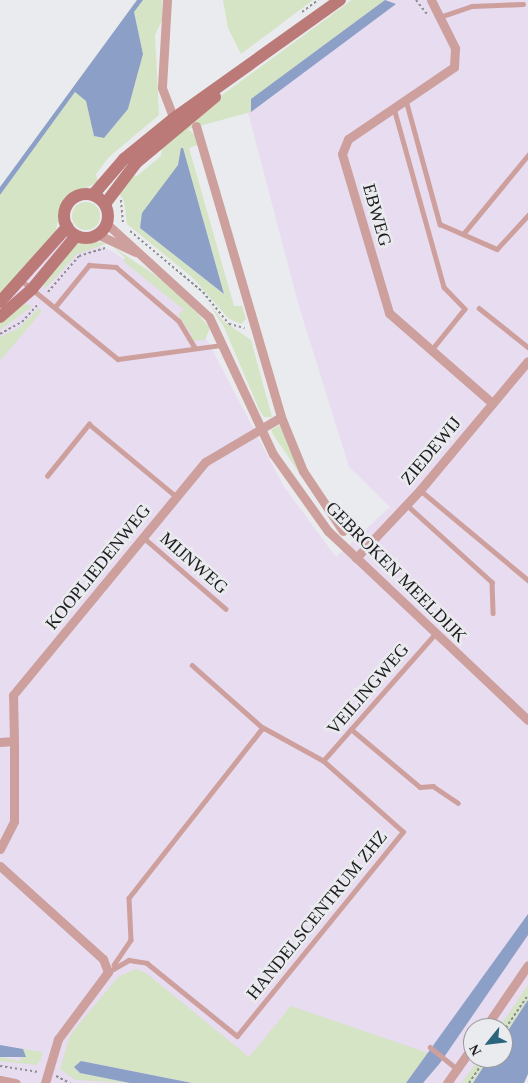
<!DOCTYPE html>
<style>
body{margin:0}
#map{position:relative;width:528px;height:1083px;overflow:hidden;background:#eaebee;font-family:Georgia,serif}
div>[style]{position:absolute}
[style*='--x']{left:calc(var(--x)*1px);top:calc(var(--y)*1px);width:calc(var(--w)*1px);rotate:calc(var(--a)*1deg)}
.industrial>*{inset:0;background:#e8dcf0}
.green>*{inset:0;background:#d4e4c5}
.round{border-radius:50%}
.water>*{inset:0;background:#8c9fc6}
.path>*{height:2px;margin-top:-1px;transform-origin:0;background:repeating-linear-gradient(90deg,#8d8e90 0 2.5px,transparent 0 5px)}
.service>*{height:4.5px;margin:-2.25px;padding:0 2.25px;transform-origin:2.25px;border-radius:2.25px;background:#cda09d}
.minor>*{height:9px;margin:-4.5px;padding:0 4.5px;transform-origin:4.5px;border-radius:4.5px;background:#cda09d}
.secondary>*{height:12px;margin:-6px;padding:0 6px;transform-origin:6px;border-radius:6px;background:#bb7a77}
.secondary>.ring{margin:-6px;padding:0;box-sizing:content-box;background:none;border:12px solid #bb7a77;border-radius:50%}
span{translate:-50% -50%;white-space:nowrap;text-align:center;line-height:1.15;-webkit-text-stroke:5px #eaebee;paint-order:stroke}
.street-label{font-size:18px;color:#1c1c1e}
.north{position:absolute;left:463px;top:1018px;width:50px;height:50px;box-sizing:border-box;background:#eaebee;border:1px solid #98989b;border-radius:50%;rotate:241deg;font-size:14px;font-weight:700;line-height:20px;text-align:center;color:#1c1c1e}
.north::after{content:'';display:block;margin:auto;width:18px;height:22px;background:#2b647d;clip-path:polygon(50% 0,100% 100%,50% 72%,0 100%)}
</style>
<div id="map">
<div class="industrial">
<i style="clip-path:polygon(378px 0,528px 0,528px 1017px,503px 1053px,503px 1028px,473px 1028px,473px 1058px,500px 1058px,482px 1083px,0 1083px,0 222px,44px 226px,112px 251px,173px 294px,196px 319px,284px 487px,336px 557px,390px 507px,349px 467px,298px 303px,245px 101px)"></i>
</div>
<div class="green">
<i style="clip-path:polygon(143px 0,162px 0,162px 20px,155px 35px,159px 115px,109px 157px,96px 174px,98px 182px,64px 199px,55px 233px,0 297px,0 195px,75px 92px,86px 101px,94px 136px,104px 138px,128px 109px,143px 54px,134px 12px)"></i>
<i style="clip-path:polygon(223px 0,313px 0,241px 54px,228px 28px)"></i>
<i style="clip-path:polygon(evenodd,352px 0,385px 0,251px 99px,251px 112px,188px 129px,196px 136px,197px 145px,189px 148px,234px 306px,242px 306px,246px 319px,241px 324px,229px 319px,193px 278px,127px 224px,124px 201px,117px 190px,131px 173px,136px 177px,161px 156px,162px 148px,218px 98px,352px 0,183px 148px,224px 293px,224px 294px,140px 228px,178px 165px,183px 148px)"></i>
<i class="round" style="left:72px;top:202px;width:28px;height:28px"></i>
<i style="clip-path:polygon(100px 242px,106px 244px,77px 254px,45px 289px,44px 284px,77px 243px)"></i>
<i style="clip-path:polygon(113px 247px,176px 289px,210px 328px,205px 340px,186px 341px,192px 335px,178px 315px,184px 310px,123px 261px,125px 258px)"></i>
<i style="clip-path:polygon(208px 302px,223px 321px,251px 340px,272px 417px,264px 417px,259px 409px,224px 327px)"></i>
<i style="clip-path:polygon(24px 304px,33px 306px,0 330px,0 321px)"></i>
<i style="clip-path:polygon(39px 308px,42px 311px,0 361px,0 337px,19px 328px)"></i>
<i style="clip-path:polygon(279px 425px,309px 484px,324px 509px,274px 436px,271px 430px)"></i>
<i style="clip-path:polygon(136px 969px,146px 973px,249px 1057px,291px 1006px,428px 1053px,406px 1083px,192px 1083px,82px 1061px,77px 1072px,130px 1083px,75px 1080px,60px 1069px,70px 1035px,118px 977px)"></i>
<i style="clip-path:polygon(528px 985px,528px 1000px,503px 1038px,503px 1028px,499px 1028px)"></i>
<i style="clip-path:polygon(23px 1049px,43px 1052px,40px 1061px,36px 1065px,0 1061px,0 1057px,20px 1061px)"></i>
<i style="clip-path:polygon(479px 1058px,489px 1058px,473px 1083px,462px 1083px)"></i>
</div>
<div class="water">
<i style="clip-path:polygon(137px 0,143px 0,134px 12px,143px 54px,128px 109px,104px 138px,94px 136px,86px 101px,75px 92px,0 195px,0 187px)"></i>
<i style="clip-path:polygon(385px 0,396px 4px,251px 112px,251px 99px)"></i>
<i style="clip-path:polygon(181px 148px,183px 148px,224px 294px,140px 228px,142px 213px,178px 165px)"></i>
<i style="clip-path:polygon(528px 914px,528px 935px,440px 1063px,423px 1083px,406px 1083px)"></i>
<i style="clip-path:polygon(528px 1000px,528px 1074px,524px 1083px,473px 1083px,489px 1058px,503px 1058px,503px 1038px)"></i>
<i style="clip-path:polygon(0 1045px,23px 1049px,26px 1057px,0 1057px)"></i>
<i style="clip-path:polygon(81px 1061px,192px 1083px,130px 1083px,80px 1073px,74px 1067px)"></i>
</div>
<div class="path">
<i style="--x:416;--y:0;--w:18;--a:52"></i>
<i style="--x:302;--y:12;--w:20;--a:-37"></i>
<i style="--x:121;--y:200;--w:25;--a:85"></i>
<i style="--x:130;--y:231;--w:95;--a:39.9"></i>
<i style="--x:203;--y:292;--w:41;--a:50.9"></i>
<i style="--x:229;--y:324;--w:16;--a:14"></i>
<i style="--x:48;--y:292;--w:48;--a:-49.3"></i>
<i style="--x:79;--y:256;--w:28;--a:-17"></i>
<i style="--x:0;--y:334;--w:25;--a:-29"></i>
<i style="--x:22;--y:322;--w:25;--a:-48"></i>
<i style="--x:503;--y:1032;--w:45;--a:-56"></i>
<i style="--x:0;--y:1066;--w:39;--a:9"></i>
<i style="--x:56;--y:1076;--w:16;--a:27"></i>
<i style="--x:469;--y:1083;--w:30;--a:-56"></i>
</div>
<div class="service">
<i style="--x:440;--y:17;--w:34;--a:-19"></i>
<i style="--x:472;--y:6;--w:51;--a:-2.2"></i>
<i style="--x:406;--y:100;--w:129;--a:74.7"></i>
<i style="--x:440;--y:224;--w:62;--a:23.7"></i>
<i style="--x:497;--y:249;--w:46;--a:-47.6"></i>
<i style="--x:394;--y:108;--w:186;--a:74.4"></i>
<i style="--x:444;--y:287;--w:30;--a:46"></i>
<i style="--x:465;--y:309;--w:53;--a:128.8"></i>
<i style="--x:464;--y:233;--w:101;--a:-50.6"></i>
<i style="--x:21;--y:280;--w:125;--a:39.2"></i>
<i style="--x:118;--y:359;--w:105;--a:-7.7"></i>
<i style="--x:55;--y:307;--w:54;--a:-51"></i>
<i style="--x:89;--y:265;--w:27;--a:4"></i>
<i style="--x:116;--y:267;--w:83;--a:40.6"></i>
<i style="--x:179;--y:321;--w:31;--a:59"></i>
<i style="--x:479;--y:308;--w:63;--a:38.5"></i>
<i style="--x:47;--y:476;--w:67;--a:-51.1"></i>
<i style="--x:89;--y:424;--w:114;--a:39.7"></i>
<i style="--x:420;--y:490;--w:141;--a:39.8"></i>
<i style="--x:407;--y:505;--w:115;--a:42.2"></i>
<i style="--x:492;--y:582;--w:31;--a:88"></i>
<i style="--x:144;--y:538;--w:108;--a:40.9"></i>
<i style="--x:192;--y:665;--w:95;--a:41.6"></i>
<i style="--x:351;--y:729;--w:90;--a:40"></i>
<i style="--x:420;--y:787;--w:13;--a:-4"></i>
<i style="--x:433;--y:786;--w:30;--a:34"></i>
<i style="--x:323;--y:761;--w:168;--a:-48.6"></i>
<i style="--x:108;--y:972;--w:24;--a:-30"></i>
<i style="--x:129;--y:960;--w:18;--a:9"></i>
<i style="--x:147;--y:963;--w:116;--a:39"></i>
<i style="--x:237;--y:1036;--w:263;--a:-50.9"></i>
<i style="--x:403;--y:832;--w:107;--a:-138.4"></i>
<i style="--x:323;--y:761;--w:68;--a:-151.2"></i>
<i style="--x:263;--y:728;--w:216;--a:128.2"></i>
<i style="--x:129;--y:898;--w:42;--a:87.3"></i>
<i style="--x:131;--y:940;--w:30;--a:124"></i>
<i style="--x:430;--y:1047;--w:35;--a:39"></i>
</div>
<div class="minor">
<i style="--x:167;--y:0;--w:88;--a:93.3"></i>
<i style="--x:162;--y:88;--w:39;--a:69"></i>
<i style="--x:431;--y:0;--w:54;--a:63.4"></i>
<i style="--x:455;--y:48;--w:19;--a:93"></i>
<i style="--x:454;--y:67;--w:128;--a:145.8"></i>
<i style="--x:348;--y:139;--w:16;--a:112"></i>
<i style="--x:342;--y:154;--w:166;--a:73.5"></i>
<i style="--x:389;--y:313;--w:137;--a:41.1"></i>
<i style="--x:196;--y:126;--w:303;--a:73.7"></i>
<i style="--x:281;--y:417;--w:58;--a:67.8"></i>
<i style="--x:303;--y:471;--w:72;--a:56.3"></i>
<i style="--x:107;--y:224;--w:138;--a:42.4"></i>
<i style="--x:209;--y:317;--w:151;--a:65"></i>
<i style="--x:273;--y:454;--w:95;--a:54.5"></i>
<i style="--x:328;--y:531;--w:275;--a:43.4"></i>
<i style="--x:99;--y:235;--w:40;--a:25"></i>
<i style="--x:356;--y:558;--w:93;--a:-46.7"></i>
<i style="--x:420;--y:490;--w:168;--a:-50.1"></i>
<i style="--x:0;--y:742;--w:14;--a:-4"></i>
<i style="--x:14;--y:741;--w:46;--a:-91.2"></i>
<i style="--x:13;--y:695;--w:302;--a:-50.5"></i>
<i style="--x:205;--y:462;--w:88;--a:-30.6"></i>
<i style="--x:0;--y:849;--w:31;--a:-63"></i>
<i style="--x:14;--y:821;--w:80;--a:-90"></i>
<i style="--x:0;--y:866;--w:139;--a:42.1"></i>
<i style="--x:103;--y:959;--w:14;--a:69"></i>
<i style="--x:108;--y:972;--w:84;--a:126.7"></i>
<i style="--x:58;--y:1039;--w:46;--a:106.5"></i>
<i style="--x:485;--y:1028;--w:76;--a:-55.7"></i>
<i style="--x:0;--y:1080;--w:16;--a:11"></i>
<i style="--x:447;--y:1083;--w:45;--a:-54.9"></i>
</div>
<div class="secondary">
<i class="ring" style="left:64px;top:194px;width:32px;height:32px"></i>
<i style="--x:93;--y:195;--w:48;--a:-49.3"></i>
<i style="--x:124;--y:159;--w:63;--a:-39.2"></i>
<i style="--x:173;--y:119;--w:205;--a:-35.5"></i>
<i style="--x:105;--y:204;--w:51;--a:-52.9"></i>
<i style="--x:136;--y:163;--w:103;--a:-39.9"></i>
<i style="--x:0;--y:302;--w:101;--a:-48.2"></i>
<i style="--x:0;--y:317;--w:43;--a:-41.2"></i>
<i style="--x:32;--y:289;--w:69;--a:-50.3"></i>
</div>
<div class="street-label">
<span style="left:377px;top:215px;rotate:74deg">EBWEG</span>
<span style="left:431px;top:451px;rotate:-50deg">ZIEDEWIJ</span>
<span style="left:194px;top:563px;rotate:41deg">MIJNWEG</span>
<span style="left:98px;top:567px;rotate:-51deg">KOOPLIEDENWEG</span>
<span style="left:396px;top:572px;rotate:45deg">GEBROKEN MEELDIJK</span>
<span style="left:368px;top:689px;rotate:-49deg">VEILINGWEG</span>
<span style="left:317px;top:915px;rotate:-51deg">HANDELSCENTRUM ZHZ</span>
</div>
<div class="north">N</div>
</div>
